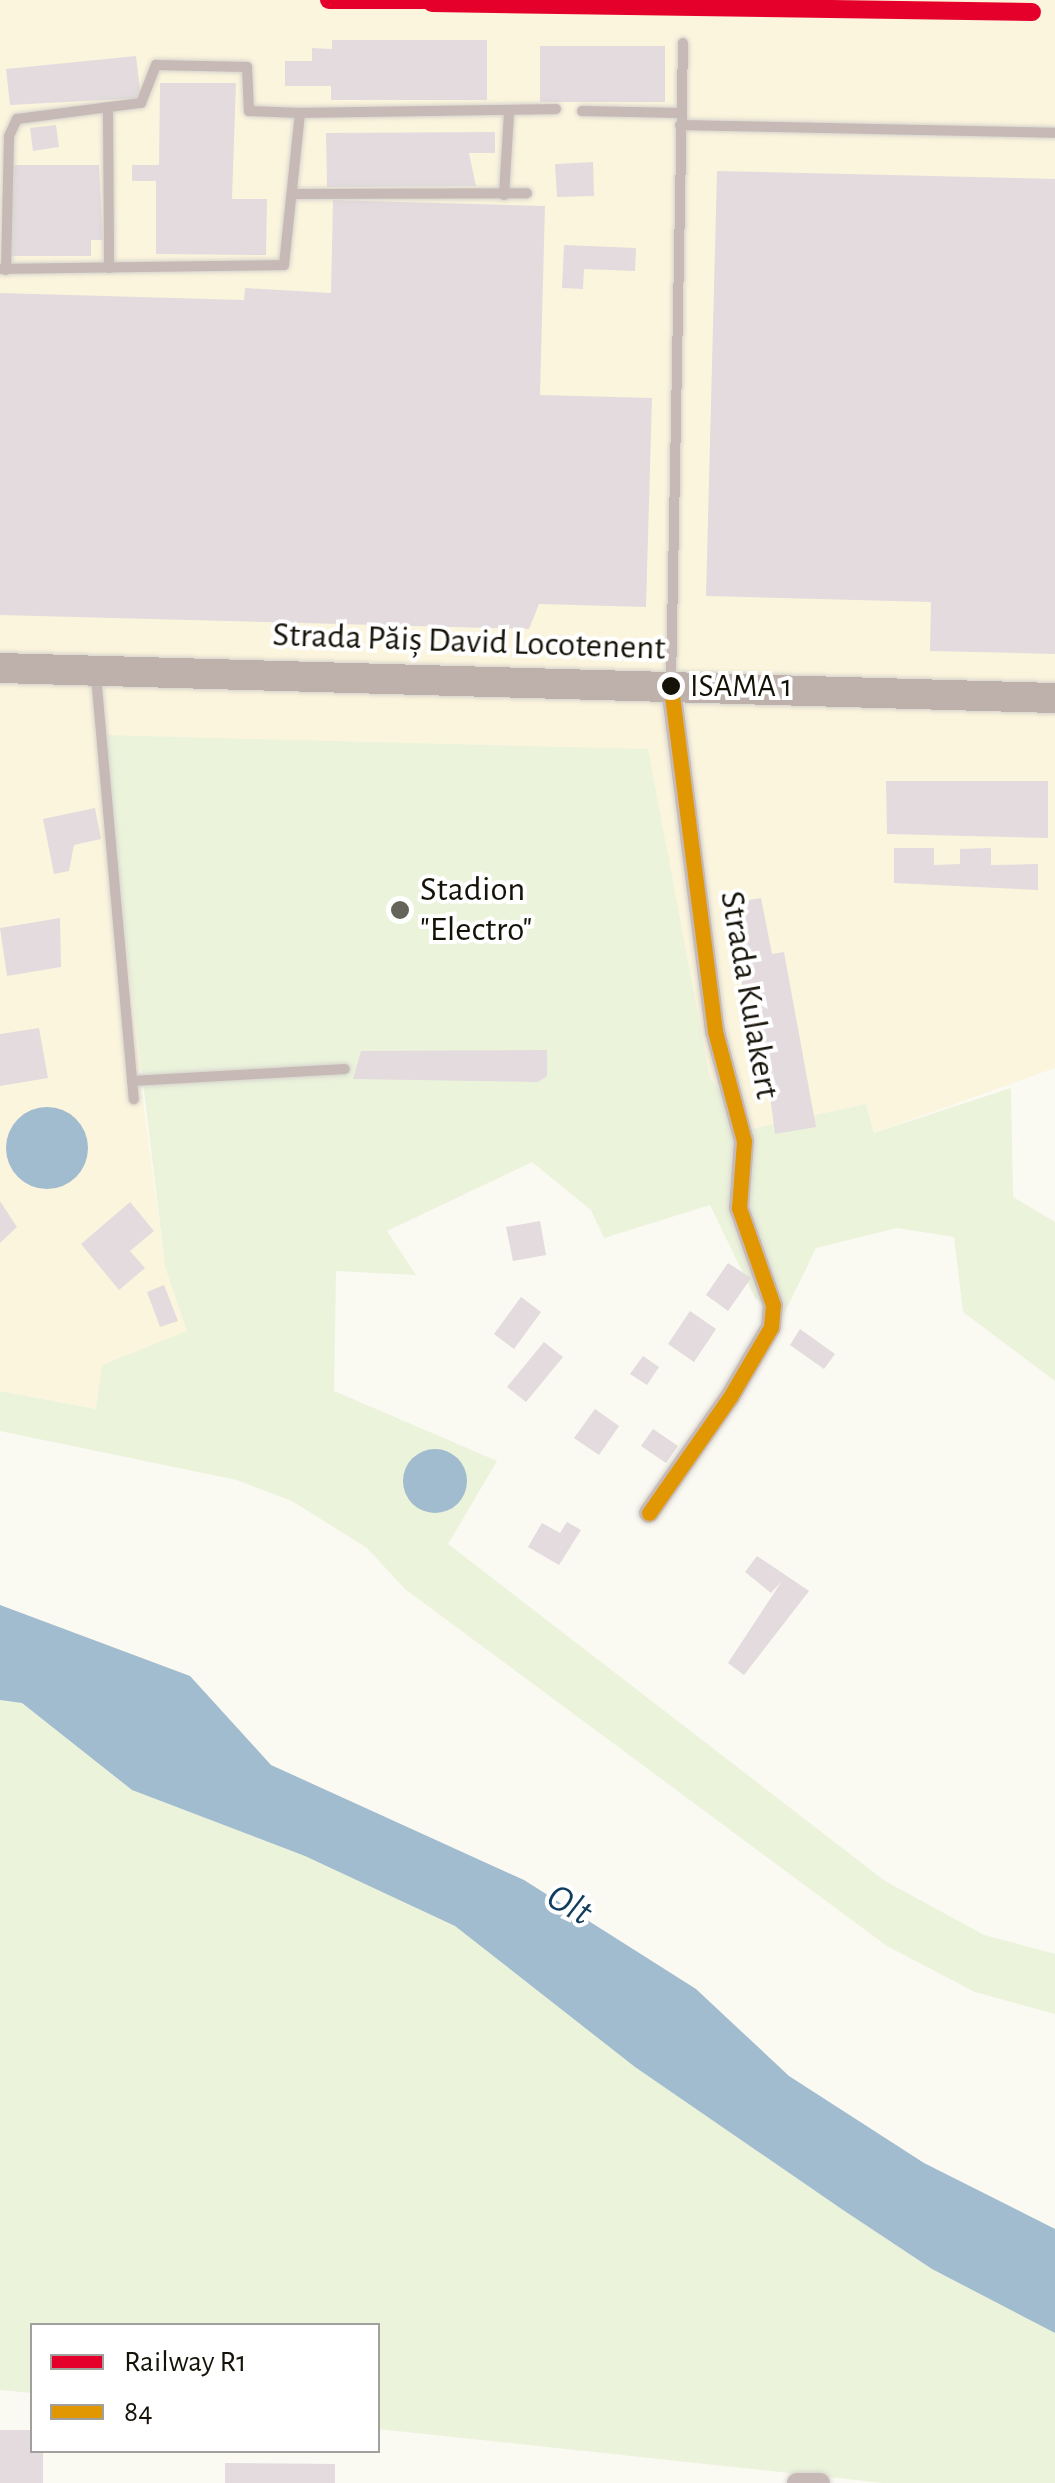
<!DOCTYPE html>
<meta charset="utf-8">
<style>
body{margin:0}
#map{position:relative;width:1055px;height:2483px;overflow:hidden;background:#faf9f2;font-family:"Alegreya Sans",sans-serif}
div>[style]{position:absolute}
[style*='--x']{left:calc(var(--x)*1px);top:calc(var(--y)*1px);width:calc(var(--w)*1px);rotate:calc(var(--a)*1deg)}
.built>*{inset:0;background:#fcf5dd}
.green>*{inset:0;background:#ebf3db}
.water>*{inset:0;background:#a1bbcf}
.round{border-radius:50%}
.building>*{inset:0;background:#e3dbde}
.roads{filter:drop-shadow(0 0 2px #d5d3cd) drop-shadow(0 0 2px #d5d3cd)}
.lane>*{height:10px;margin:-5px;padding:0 5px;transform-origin:5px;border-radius:5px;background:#c7b9b6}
.street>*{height:20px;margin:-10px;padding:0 10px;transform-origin:10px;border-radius:10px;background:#c7b9b6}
.primary>*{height:30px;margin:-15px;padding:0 15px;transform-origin:15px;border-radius:15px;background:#beb0ab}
.bus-1>*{height:15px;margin:-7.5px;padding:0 7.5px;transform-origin:7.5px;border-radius:7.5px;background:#e09701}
.rail-1>*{height:18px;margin:-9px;padding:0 9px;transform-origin:9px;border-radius:9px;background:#e4002b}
.dots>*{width:28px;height:28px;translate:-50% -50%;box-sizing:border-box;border:5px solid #fff;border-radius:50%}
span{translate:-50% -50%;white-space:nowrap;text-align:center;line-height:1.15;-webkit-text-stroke:8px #fff;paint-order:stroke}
.bus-label{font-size:32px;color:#151208}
.left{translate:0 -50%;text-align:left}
.street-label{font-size:35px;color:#151208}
.poi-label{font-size:35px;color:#151208}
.water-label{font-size:38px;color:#123c5d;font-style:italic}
.legend{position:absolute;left:30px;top:2323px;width:350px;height:130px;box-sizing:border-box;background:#fff;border:2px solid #a1a09c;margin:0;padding:12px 18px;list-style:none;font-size:30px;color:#151208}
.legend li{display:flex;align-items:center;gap:20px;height:50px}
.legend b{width:50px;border:2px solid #a1a09c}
</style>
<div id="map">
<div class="built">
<i style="clip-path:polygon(0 0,1055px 0,1055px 1068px,874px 1133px,866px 1104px,751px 1129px,710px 1078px,647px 749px,139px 1071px,165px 1267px,188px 1331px,102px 1365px,97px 1409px,0 1391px)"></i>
</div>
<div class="green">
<i style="clip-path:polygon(102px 735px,648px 749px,710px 1078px,751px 1129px,866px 1104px,874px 1133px,1011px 1088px,1013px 1197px,1055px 1222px,1055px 1381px,963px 1312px,954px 1237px,897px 1228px,816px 1248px,783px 1316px,755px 1298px,710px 1205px,604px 1238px,591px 1210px,532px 1162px,387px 1231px,416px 1275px,336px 1271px,334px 1391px,497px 1461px,448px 1544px,885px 1881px,984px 1935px,1055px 1954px,1055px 2014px,975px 1992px,887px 1946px,405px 1589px,367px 1548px,292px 1501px,237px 1480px,0 1431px,0 1391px,96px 1409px,102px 1365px,187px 1331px,165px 1267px)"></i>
<i style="clip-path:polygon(0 1700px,22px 1703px,132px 1790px,305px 1856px,455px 1926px,635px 2067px,843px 2210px,932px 2269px,1055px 2333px,1055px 2483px,884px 2483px,378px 2429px,378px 2326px,32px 2326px,32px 2393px,0 2390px)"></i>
</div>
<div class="water">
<i class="round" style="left:6px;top:1107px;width:82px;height:82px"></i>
<i class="round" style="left:403px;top:1449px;width:64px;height:64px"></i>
<i style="clip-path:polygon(0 1605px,190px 1676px,271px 1765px,524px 1880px,696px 1989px,789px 2076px,924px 2163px,1055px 2229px,1055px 2333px,932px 2269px,843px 2210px,635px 2067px,455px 1926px,305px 1856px,132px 1790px,22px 1703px,0 1700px)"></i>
</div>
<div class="building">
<i style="clip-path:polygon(332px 40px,487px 40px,487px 100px,331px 100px,331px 86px,285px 86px,285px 61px,312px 61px,312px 48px,332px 49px)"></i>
<i style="clip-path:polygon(540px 46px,665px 46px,665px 102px,540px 102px)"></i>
<i style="clip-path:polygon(136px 56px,141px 98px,10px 105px,6px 69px)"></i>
<i style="clip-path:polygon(160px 83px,236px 83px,232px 199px,267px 199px,266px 255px,156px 254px,156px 181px,132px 181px,132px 165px,159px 165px)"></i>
<i style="clip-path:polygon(56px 125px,59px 147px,33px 151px,30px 128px)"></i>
<i style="clip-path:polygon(495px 132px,495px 153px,469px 153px,476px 186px,327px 187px,326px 133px)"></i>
<i style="clip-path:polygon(593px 162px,594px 196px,557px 197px,555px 164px)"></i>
<i style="clip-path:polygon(12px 165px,99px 165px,103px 240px,91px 240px,91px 256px,12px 256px)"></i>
<i style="clip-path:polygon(717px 171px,1055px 179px,1055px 654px,930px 651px,931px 602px,706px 596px)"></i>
<i style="clip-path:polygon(333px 200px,545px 206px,540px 395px,652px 398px,646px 607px,539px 604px,529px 629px,0 615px,0 293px,244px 300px,245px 288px,331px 293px)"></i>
<i style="clip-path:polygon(564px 245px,636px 248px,635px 271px,584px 269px,583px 289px,562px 288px)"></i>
<i style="clip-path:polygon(886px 781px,1048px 781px,1048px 838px,887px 834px)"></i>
<i style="clip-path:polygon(95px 808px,101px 839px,74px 845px,69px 871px,54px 874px,43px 819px)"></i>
<i style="clip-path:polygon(894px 848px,934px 848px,934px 865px,960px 864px,960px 849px,991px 848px,991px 865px,1038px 864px,1038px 890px,894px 883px)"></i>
<i style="clip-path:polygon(761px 898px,772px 954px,784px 952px,816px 1127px,775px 1134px,756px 989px,743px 991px,727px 904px)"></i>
<i style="clip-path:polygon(60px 918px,61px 967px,7px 976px,0 928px)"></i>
<i style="clip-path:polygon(39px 1028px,48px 1078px,0 1086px,0 1034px)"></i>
<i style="clip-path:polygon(547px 1050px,547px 1076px,538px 1082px,353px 1079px,361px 1051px)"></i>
<i style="clip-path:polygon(0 1201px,17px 1227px,0 1243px)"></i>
<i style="clip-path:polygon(130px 1202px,154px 1231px,130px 1251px,145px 1268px,119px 1290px,81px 1244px)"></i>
<i style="clip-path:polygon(540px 1221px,546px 1255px,513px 1261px,506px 1227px)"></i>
<i style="clip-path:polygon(728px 1263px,751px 1278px,728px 1311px,706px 1295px)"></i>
<i style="clip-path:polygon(164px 1285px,178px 1321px,160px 1327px,147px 1292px)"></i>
<i style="clip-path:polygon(521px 1297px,541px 1312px,514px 1349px,494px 1334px)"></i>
<i style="clip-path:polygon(690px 1311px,716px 1329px,694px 1362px,668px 1344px)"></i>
<i style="clip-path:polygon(800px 1329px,835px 1354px,824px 1369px,790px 1345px)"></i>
<i style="clip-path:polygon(544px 1342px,563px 1357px,526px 1402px,507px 1387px)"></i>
<i style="clip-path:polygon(643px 1356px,659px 1367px,647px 1385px,630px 1374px)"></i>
<i style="clip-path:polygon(595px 1409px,619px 1426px,599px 1455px,574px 1438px)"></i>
<i style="clip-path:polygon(653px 1429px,678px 1446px,666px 1463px,641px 1446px)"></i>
<i style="clip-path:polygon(567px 1522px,581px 1530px,559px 1565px,528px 1547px,542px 1523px,560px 1533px)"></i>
<i style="clip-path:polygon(757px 1556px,809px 1591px,744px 1675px,728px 1663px,782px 1581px,771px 1593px,745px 1572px)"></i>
<i style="clip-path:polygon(0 2430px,32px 2430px,32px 2450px,43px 2450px,43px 2483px,0 2483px)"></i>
<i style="clip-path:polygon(225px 2463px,335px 2464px,335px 2483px,225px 2483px)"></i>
</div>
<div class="roads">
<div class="lane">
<i style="--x:108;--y:110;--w:158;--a:89.6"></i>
<i style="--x:582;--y:111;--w:99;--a:1.2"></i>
<i style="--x:680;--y:125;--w:375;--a:1.2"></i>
<i style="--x:295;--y:194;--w:232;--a:-0.2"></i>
<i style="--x:504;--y:195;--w:82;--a:-86.5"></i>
<i style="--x:0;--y:269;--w:284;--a:-0.8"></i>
<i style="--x:284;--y:265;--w:153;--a:-84"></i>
<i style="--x:300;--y:113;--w:256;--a:-0.9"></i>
<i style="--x:6;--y:270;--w:134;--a:-88.7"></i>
<i style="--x:9;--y:136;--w:19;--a:-65"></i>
<i style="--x:17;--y:119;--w:125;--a:-7.4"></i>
<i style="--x:141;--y:103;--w:41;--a:-68.5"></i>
<i style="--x:156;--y:65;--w:91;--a:1.3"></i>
<i style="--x:247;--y:67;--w:44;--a:87.4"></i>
<i style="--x:249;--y:111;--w:51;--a:2.2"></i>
<i style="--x:96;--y:676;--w:425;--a:84.9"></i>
<i style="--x:671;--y:685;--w:642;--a:-88.93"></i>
<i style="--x:132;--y:1081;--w:213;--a:-3.2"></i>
</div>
<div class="street">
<i style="--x:649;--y:1513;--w:141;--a:-55.1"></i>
<i style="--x:730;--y:1397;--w:81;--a:-59.6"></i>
<i style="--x:771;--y:1327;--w:22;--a:-85"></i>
<i style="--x:773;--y:1305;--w:103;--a:-109.3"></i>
<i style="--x:739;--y:1208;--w:67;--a:-85.7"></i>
<i style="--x:744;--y:1141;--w:114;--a:-104.8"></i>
<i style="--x:715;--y:1031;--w:348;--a:-97.3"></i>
<i style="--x:797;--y:2483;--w:23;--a:0"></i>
</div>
<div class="primary">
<i style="--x:0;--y:668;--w:1055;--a:1.63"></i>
</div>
</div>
<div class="bus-1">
<i style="--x:649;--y:1513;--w:141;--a:-55.1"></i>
<i style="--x:730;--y:1397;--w:81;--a:-59.6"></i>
<i style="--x:771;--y:1327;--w:22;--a:-85"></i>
<i style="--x:773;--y:1305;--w:103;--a:-109.3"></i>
<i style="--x:739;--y:1208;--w:67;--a:-85.7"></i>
<i style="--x:744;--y:1141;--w:114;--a:-104.8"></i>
<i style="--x:715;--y:1031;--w:348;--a:-97.3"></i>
</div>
<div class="rail-1">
<i style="--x:329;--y:0;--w:133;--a:0"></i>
<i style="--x:432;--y:3;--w:600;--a:0.86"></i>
</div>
<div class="dots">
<i style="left:671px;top:686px;background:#151208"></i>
<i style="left:400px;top:910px;background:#65635a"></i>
</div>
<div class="bus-label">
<span class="left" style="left:690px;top:686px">ISAMA 1</span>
</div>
<div class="street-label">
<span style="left:469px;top:642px;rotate:2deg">Strada Păiș David Locotenent</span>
<span style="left:749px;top:995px;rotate:80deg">Strada Kulakert</span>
</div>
<div class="poi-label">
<span class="left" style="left:420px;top:910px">Stadion<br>"Electro"</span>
</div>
<div class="water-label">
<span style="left:569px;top:1906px;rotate:30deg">Olt</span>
</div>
<ul class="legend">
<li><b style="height:12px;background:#e4002b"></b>Railway R1</li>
<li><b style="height:12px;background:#e09701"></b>84</li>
</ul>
</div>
